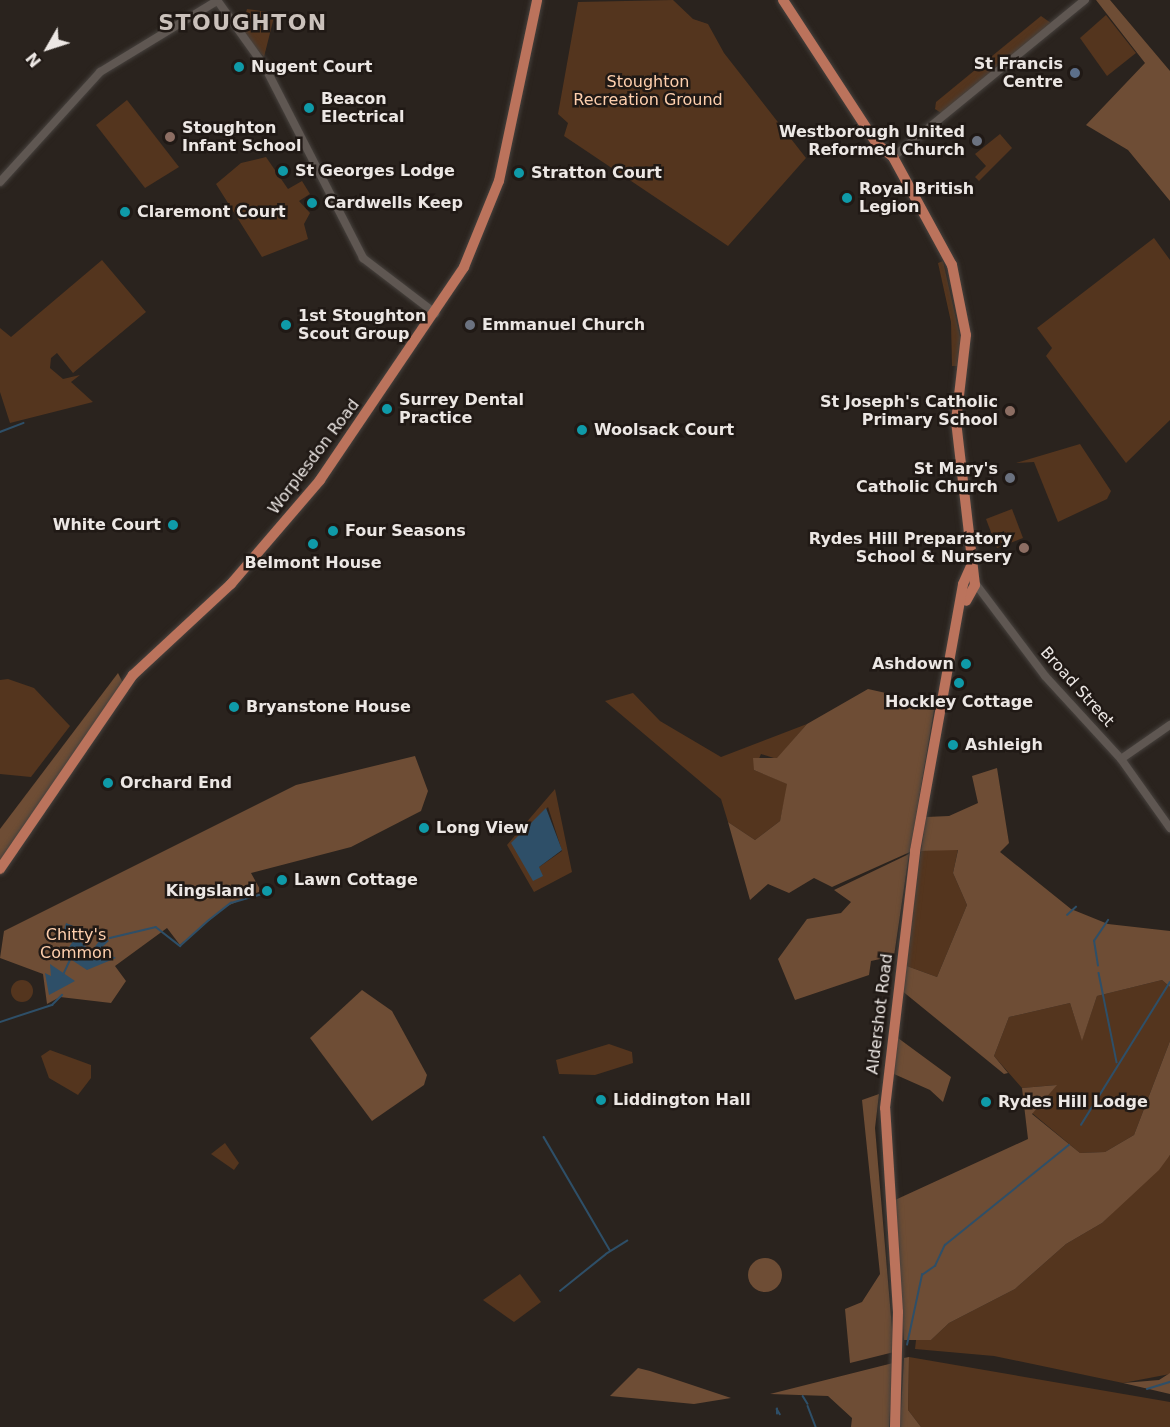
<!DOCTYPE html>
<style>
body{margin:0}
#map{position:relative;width:1170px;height:1427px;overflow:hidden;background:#2a231e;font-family:"DejaVu Sans",sans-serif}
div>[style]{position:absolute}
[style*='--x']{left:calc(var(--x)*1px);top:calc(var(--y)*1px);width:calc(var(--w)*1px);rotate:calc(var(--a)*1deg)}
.green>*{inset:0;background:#54351e}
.round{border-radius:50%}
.forest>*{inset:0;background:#6e4d35}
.water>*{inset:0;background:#2e4f68}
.stream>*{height:1.5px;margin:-0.75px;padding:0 0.75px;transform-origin:0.75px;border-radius:0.75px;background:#2e4f68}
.roads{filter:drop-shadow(0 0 2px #46413d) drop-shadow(0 0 2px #46413d)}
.minor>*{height:8px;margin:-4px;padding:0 4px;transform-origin:4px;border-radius:4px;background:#5f5752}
.major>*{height:10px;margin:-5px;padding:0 5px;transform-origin:5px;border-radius:5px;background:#bb735c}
.dots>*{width:16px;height:16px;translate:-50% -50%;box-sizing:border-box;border:3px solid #201915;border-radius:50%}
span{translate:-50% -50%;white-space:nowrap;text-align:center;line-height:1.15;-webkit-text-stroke:5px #201915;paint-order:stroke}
.poi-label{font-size:16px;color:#ece7e4;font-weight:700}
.right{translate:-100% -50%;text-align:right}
.left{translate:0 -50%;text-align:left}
.park-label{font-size:16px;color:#fecfad}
.street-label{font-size:16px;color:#ece7e4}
.district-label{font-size:22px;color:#cac1bb;font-weight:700;letter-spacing:1.5px}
.north{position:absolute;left:18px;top:18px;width:60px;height:60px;-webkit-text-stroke:4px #201915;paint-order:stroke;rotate:231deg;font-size:16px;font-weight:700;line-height:24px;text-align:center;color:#ece7e4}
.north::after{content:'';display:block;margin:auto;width:21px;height:27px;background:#ece7e4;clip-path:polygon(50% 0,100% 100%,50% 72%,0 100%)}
</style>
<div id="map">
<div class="green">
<i style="clip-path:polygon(673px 0,693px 19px,708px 24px,724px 53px,806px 158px,728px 246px,564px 136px,568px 123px,558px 114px,578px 2px)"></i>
<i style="clip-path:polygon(247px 9px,275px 13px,264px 57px,228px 14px,245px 16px)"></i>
<i style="clip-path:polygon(1106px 15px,1136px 53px,1107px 76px,1080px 38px)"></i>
<i style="clip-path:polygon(1041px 16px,1051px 23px,941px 113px,935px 109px,936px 102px)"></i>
<i style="clip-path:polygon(127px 100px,179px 167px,145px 188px,96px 125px)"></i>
<i style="clip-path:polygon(1000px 134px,1012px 148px,979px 181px,975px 177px,986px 166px,975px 154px)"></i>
<i style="clip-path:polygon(266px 157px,288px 189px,302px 181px,310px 194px,299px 201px,310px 213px,304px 224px,308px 239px,262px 257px,216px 184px,241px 163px)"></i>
<i style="clip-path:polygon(1154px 238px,1170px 260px,1170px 420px,1126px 463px,1046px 356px,1052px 348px,1037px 328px)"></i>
<i style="clip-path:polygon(102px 260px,146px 312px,73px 373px,57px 353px,51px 358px,50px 368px,63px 379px,80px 375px,71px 382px,93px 402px,10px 423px,0 392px,0 328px,11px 337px)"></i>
<i style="clip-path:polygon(943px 261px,961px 341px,957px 366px,952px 366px,951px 322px,938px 263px)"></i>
<i style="clip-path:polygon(1080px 444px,1111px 491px,1107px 499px,1058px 522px,1034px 462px,1016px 463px)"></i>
<i style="clip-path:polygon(1012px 509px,1023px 538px,997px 548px,986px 519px)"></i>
<i style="clip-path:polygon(8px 679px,34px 688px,70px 726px,31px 777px,0 774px,0 680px)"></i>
<i style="clip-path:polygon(633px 693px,660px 721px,721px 757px,807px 724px,777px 759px,761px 754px,754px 770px,788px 784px,780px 821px,755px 840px,728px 822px,721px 799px,605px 701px)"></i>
<i style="clip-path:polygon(evenodd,555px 789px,572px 872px,534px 892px,507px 845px,555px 789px,548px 807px,562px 851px,539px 867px,512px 843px,548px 807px)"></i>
<i style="clip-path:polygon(958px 849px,953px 873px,967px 905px,937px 977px,904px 965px,921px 851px)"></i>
<i class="round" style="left:11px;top:980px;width:22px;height:22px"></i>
<i style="clip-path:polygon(1162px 980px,1170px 987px,1170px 1041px,1134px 1135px,1105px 1152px,1080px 1153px,1032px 1113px,1056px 1085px,1022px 1088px,994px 1056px,1009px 1017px,1070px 1003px,1082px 1040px,1097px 996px)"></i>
<i style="clip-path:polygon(609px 1044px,632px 1052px,633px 1063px,595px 1075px,559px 1074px,556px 1060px)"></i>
<i style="clip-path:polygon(50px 1050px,91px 1065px,91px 1078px,78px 1095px,49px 1078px,41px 1056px)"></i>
<i style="clip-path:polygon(225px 1143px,239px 1163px,234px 1170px,211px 1154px)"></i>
<i style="clip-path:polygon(1170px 1155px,1170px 1374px,1123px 1383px,994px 1356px,915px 1349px,916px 1340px,931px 1340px,949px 1323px,1015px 1289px,1066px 1244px,1102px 1223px)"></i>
<i style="clip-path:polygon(520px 1274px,541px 1302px,514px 1322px,483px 1300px)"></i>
<i style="clip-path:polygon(909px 1357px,1170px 1402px,1170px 1427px,921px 1427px,908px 1410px)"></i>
</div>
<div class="forest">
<i style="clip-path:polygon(1096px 0,1110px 0,1170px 71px,1170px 201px,1128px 150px,1086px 125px,1145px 63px)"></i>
<i style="clip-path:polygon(118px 673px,123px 683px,0 866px,0 829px)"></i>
<i style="clip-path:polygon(868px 689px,935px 704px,910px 852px,832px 887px,814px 878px,789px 893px,768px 884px,750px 900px,728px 822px,755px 840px,780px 821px,787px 784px,754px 770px,753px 758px,777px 758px,807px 724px)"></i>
<i style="clip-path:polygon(415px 756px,428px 791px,421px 811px,351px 847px,251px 873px,261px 891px,225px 907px,180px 945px,167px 928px,115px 966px,126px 981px,111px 1003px,60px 997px,47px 1004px,43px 974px,0 958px,4px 931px,296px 785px)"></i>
<i style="clip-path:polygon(997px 768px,1009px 843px,1000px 852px,1071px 909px,1108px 924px,1170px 931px,1170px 987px,1162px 980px,1097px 996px,1082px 1041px,1070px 1003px,1009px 1017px,994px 1056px,1008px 1073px,1004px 1074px,901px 990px,904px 965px,937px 977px,967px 905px,953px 873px,958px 850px,921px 851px,926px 817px,949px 816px,978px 803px,972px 776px)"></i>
<i style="clip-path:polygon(909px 854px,894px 956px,871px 961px,869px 975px,795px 1000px,778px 959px,807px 919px,841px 913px,851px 902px,834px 890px)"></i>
<i style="clip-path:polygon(362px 990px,392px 1011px,427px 1075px,424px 1085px,372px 1121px,310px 1038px)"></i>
<i style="clip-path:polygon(898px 1038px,951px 1077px,943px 1102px,930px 1090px,894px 1074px)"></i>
<i style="clip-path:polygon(1170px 1041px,1170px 1155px,1159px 1170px,1102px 1223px,1066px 1244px,1015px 1289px,949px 1323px,931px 1340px,904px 1340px,895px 1200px,1028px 1139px,1022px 1088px,1057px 1085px,1032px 1114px,1080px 1153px,1105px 1152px,1134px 1135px)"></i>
<i style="clip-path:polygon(879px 1094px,875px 1128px,894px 1352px,850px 1363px,845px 1309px,862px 1302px,880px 1274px,862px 1100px)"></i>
<i class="round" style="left:748px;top:1258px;width:34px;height:34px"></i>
<i style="clip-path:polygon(909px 1357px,908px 1410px,921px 1427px,900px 1427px,904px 1358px)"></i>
<i style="clip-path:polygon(893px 1363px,889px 1427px,851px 1427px,852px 1418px,828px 1396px,770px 1394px)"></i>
<i style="clip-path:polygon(638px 1368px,650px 1371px,731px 1398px,694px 1404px,610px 1396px)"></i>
<i style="clip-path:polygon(1170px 1373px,1170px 1394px,1123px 1383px,1159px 1380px)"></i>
</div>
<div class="water">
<i style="clip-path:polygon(546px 808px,562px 850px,539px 867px,543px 876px,533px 881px,511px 843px)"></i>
<i style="clip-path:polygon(66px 923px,83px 930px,76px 937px,86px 947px,84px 961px,103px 936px,109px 941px,100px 949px,116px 958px,87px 970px,64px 955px,75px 938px,62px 936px)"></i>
<i style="clip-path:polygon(50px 964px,75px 981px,49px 995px,45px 973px,51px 976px)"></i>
</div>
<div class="stream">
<i style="--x:0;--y:432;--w:25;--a:-21"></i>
<i style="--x:1067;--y:915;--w:12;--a:-42"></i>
<i style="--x:209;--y:920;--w:28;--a:-38"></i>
<i style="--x:231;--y:903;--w:32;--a:-16"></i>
<i style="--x:110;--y:938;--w:47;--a:-13.4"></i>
<i style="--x:156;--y:927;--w:31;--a:38"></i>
<i style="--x:180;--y:946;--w:38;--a:-42"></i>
<i style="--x:1098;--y:966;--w:25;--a:-99"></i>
<i style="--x:1094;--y:941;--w:25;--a:-56"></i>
<i style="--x:1099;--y:973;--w:91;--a:78.6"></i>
<i style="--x:63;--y:975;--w:17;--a:-65"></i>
<i style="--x:0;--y:1022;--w:55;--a:-18.1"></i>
<i style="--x:52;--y:1005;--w:14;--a:-45"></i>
<i style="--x:1081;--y:1125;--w:168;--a:-58.1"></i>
<i style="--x:544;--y:1137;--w:131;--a:59.7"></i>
<i style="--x:606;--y:1254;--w:25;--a:-32"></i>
<i style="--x:560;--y:1291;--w:58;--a:-38.7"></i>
<i style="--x:907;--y:1345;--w:72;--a:-77.9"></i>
<i style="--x:922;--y:1275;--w:16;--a:-35"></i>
<i style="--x:935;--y:1266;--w:23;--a:-65"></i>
<i style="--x:945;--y:1245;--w:159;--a:-38.9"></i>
<i style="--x:1147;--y:1389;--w:24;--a:-17"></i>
<i style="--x:803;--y:1396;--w:9;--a:58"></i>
<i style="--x:808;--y:1406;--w:22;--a:69"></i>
<i style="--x:777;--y:1414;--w:5;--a:-90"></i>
<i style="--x:777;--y:1409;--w:6;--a:59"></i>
</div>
<div class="roads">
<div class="minor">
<i style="--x:217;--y:0;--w:82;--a:54.4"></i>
<i style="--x:265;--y:67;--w:215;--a:62.8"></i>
<i style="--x:363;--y:258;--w:91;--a:37.4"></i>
<i style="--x:893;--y:157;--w:248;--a:-39.3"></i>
<i style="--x:0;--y:182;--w:149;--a:-47.7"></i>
<i style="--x:100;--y:72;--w:137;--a:-31.3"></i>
<i style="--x:975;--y:583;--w:116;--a:53"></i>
<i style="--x:1045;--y:676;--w:113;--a:47.5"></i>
<i style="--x:1121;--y:759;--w:85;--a:54.6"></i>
<i style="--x:1121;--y:759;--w:60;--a:-34.8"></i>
</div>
<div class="major">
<i style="--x:783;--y:0;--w:172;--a:56.9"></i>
<i style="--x:877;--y:144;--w:21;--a:39"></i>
<i style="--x:893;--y:157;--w:123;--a:61.4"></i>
<i style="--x:952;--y:265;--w:71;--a:78.7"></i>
<i style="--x:966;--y:335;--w:87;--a:96.6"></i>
<i style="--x:956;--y:421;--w:165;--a:83.4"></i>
<i style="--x:975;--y:585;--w:18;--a:119"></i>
<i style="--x:0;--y:869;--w:235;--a:-55.6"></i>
<i style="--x:133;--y:675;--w:134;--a:-42.9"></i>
<i style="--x:231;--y:584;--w:137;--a:-49.4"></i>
<i style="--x:320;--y:480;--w:257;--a:-55.9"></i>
<i style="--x:464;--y:267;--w:93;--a:-67.9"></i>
<i style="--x:499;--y:181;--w:185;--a:-78.1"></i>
<i style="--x:895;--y:1427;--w:115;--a:-88.5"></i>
<i style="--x:898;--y:1312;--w:204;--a:-93.6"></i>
<i style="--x:885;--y:1108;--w:259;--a:-83.3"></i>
<i style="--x:915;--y:851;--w:271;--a:-79.8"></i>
<i style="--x:963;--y:584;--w:24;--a:-66"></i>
</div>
</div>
<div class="dots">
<i style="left:239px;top:67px;background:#0f9aa8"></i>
<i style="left:1075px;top:73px;background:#5c6f8a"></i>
<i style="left:309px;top:108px;background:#0f9aa8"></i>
<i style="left:170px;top:137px;background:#8d6e63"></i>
<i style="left:977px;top:141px;background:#6b7280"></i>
<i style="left:283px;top:171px;background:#0f9aa8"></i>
<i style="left:519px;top:173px;background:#0f9aa8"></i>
<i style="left:847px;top:198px;background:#0f9aa8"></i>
<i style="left:312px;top:203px;background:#0f9aa8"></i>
<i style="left:125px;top:212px;background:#0f9aa8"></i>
<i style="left:286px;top:325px;background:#0f9aa8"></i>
<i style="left:470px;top:325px;background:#6b7280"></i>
<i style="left:387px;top:409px;background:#0f9aa8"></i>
<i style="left:1010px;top:411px;background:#8d6e63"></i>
<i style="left:582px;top:430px;background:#0f9aa8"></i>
<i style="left:1010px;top:478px;background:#6b7280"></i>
<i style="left:173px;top:525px;background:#0f9aa8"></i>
<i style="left:333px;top:531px;background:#0f9aa8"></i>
<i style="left:313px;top:544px;background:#0f9aa8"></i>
<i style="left:1024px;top:548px;background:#8d6e63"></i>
<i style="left:966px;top:664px;background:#0f9aa8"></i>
<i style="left:959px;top:683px;background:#0f9aa8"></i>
<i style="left:234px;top:707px;background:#0f9aa8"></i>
<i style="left:953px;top:745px;background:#0f9aa8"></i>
<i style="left:108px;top:783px;background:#0f9aa8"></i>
<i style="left:424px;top:828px;background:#0f9aa8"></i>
<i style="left:282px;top:880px;background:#0f9aa8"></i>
<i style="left:267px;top:891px;background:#0f9aa8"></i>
<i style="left:601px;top:1100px;background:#0f9aa8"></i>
<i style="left:986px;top:1102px;background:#0f9aa8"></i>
</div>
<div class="poi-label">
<span class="right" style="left:1063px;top:73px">St Francis<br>Centre</span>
<span class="left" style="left:251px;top:67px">Nugent Court</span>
<span class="left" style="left:321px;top:108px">Beacon<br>Electrical</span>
<span class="left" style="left:182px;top:137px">Stoughton<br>Infant School</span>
<span class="right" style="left:965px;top:141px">Westborough United<br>Reformed Church</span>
<span class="left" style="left:295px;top:171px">St Georges Lodge</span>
<span class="left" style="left:531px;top:173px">Stratton Court</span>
<span class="left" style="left:859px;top:198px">Royal British<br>Legion</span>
<span class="left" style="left:324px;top:203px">Cardwells Keep</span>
<span class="left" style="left:137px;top:212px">Claremont Court</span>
<span class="left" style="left:298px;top:325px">1st Stoughton<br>Scout Group</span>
<span class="left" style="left:482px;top:325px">Emmanuel Church</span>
<span class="left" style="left:399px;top:409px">Surrey Dental<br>Practice</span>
<span class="right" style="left:998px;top:411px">St Joseph's Catholic<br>Primary School</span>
<span class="left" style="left:594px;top:430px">Woolsack Court</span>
<span class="right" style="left:998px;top:478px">St Mary's<br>Catholic Church</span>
<span class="right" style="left:161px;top:525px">White Court</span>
<span class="left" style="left:345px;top:531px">Four Seasons</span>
<span class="right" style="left:1012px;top:548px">Rydes Hill Preparatory<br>School &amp; Nursery</span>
<span style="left:313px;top:563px">Belmont House</span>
<span class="right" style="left:954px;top:664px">Ashdown</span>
<span style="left:959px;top:702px">Hockley Cottage</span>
<span class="left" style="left:246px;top:707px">Bryanstone House</span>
<span class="left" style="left:965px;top:745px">Ashleigh</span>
<span class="left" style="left:120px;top:783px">Orchard End</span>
<span class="left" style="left:436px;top:828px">Long View</span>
<span class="left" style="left:294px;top:880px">Lawn Cottage</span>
<span class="right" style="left:255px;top:891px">Kingsland</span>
<span class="left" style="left:613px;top:1100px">Liddington Hall</span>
<span class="left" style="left:998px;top:1102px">Rydes Hill Lodge</span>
</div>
<div class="park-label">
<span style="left:648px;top:91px">Stoughton<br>Recreation Ground</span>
<span style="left:76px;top:944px">Chitty's<br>Common</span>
</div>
<div class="street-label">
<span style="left:314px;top:457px;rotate:-53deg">Worplesdon Road</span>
<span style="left:1077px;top:687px;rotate:48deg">Broad Street</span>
<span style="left:880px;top:1014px;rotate:-83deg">Aldershot Road</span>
</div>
<div class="district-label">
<span style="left:243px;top:23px">STOUGHTON</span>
</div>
<div class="north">N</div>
</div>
